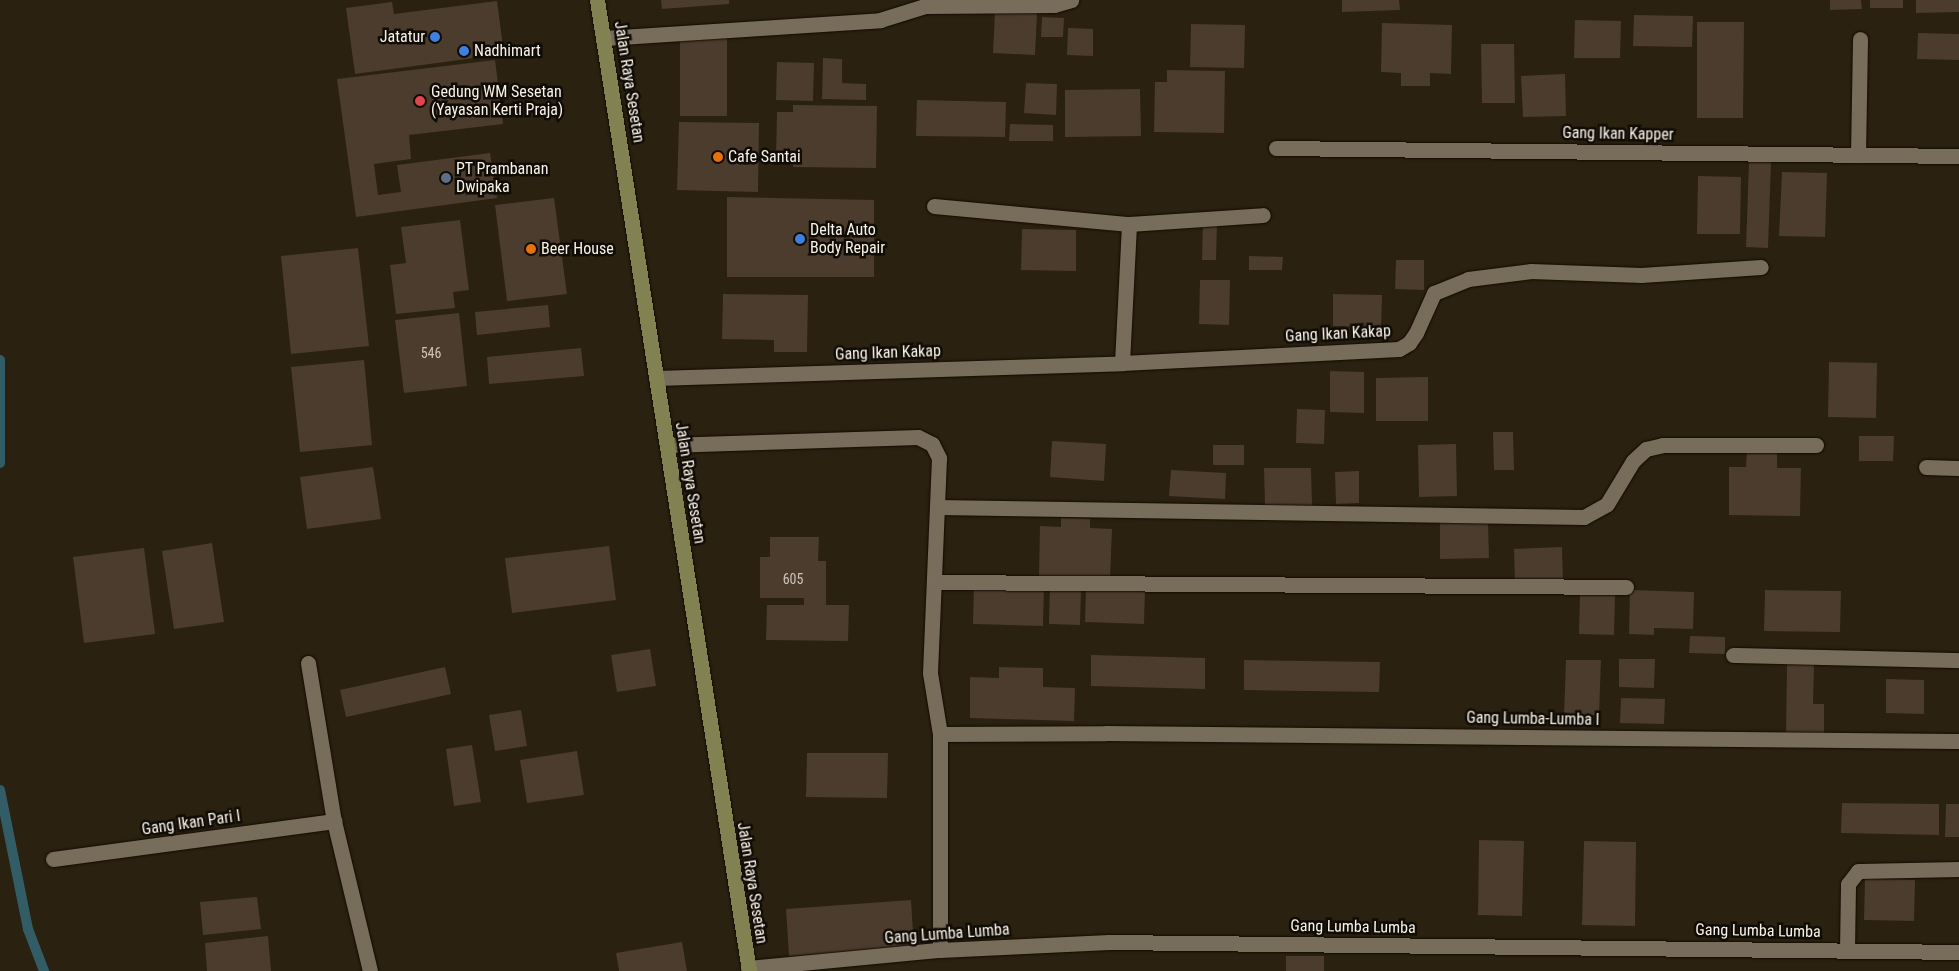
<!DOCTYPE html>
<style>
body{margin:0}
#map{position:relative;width:1959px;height:971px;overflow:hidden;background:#2a2110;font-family:"Roboto Condensed",sans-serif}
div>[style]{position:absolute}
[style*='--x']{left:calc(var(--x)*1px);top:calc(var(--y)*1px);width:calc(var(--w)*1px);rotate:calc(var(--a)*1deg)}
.stream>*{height:10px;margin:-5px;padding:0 5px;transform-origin:5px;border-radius:5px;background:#325d67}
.building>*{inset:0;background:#4b3c2e}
.roads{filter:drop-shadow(0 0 1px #120a00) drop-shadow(0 0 1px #120a00)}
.lane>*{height:15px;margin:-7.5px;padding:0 7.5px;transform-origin:7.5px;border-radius:7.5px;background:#786d5b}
.street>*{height:15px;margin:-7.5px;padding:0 7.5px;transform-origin:7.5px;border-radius:7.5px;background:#786d5b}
.secondary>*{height:15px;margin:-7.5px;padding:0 7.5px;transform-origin:7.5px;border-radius:7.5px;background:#828152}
.dots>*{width:14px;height:14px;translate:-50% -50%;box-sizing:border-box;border:2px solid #0f0b05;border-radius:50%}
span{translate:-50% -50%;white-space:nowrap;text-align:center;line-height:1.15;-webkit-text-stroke:5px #0f0b05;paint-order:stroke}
.number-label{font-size:14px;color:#cec4ba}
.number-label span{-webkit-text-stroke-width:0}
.poi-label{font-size:16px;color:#f9f2e8}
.right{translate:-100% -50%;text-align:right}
.left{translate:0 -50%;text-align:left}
.street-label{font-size:16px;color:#f9f2e8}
</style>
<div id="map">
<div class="stream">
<i style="--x:0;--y:360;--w:103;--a:90"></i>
<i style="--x:0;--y:790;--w:142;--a:78.6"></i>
<i style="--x:28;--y:929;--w:45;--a:69.1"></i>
</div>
<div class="building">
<i style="clip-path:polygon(661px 0,729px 0,729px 4px,662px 9px)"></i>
<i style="clip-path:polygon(1342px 0,1399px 0,1400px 10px,1342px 12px)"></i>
<i style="clip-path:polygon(1830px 0,1861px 0,1862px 9px,1830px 10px)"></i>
<i style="clip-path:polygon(1870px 0,1903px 0,1903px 8px,1870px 8px)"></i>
<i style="clip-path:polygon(1916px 0,1959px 0,1959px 12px,1916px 13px)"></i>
<i style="clip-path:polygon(497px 1px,504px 54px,355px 74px,346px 8px,392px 2px,394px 14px)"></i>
<i style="clip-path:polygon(995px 11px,1037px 12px,1035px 55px,993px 53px)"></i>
<i style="clip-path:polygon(1634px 15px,1693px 16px,1692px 47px,1633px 46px)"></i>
<i style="clip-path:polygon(1042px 17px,1064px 18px,1063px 37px,1041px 37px)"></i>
<i style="clip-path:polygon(1575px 20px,1621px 21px,1620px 58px,1574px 58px)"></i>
<i style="clip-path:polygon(1697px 22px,1744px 22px,1743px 118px,1697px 118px)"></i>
<i style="clip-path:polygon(1382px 23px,1452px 25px,1451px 74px,1430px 73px,1430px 86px,1401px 86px,1401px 73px,1381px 72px)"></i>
<i style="clip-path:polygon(1191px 24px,1245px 25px,1244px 68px,1190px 67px)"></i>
<i style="clip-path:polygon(1068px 28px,1093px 29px,1093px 56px,1067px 55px)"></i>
<i style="clip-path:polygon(1918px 33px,1959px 34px,1959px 60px,1917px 59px)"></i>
<i style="clip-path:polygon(727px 37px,727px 116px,680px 116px,680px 38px)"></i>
<i style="clip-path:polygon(1481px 44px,1514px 44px,1515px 103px,1482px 103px)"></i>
<i style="clip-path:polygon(823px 58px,842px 59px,842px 83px,866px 84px,866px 100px,822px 99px)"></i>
<i style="clip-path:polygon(495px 60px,503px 124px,409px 135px,411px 159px,374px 164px,378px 195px,401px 192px,397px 165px,490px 153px,497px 198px,356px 217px,337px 79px)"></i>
<i style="clip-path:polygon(777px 62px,814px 63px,813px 101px,776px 100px)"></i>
<i style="clip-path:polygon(1167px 70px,1225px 71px,1224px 133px,1154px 132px,1155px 82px,1167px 82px)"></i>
<i style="clip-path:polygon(1565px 74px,1566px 116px,1523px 117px,1521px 76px)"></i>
<i style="clip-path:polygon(1026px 83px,1057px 84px,1056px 115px,1024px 113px)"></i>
<i style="clip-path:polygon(1140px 89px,1141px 136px,1065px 137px,1065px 90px)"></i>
<i style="clip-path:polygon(917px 100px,1006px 102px,1005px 137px,916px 136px)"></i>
<i style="clip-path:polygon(793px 105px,877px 106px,876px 168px,793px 167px,793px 156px,776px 156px,777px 112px,793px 112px)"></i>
<i style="clip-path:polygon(679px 122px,759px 123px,758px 192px,677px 190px)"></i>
<i style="clip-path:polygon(1010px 124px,1053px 125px,1053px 141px,1009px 141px)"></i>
<i style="clip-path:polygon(1749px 161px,1771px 162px,1768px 248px,1746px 247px)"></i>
<i style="clip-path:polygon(1782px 172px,1827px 173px,1825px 237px,1779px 236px)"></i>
<i style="clip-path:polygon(1698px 176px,1741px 177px,1740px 234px,1697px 234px)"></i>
<i style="clip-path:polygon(727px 197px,874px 200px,874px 277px,727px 277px)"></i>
<i style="clip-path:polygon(554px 198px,567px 294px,507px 301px,495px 205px)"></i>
<i style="clip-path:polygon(460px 220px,469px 290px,453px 292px,455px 308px,396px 314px,390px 265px,406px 263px,401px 227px)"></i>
<i style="clip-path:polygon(1203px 223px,1217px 224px,1216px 260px,1202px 260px)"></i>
<i style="clip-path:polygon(1022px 229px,1076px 230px,1076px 271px,1021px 270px)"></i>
<i style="clip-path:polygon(358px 248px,369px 346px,291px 354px,281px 256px)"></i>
<i style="clip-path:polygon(1249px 256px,1283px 257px,1282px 270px,1249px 270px)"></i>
<i style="clip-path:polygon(1396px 260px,1424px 260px,1424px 290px,1395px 289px)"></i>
<i style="clip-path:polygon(1200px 280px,1230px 280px,1229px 325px,1199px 324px)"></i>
<i style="clip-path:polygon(723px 294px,808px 295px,807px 352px,774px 352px,774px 340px,722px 339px)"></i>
<i style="clip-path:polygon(1333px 294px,1382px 295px,1381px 327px,1333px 326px)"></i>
<i style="clip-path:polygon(548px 305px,550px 327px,477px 335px,475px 312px)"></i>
<i style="clip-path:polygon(459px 313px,467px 386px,404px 393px,395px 320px)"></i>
<i style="clip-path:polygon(581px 348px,584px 376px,489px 384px,487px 357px)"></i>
<i style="clip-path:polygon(364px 360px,372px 445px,300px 452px,291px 367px)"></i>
<i style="clip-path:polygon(1829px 362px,1877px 363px,1876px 418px,1828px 417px)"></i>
<i style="clip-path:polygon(1330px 371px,1364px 372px,1364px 413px,1330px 412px)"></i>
<i style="clip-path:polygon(1428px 377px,1428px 421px,1376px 421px,1376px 378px)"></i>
<i style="clip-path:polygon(1297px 409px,1325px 410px,1324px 444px,1296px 443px)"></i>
<i style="clip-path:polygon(1493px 432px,1513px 432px,1514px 470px,1494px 470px)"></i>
<i style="clip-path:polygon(1859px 436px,1894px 436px,1893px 461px,1859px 461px)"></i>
<i style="clip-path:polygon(1052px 441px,1106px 444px,1104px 481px,1050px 477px)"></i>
<i style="clip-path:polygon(1456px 444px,1457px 496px,1419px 497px,1418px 445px)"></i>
<i style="clip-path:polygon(1213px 445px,1244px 445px,1244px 465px,1213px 465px)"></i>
<i style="clip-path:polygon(1747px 449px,1777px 450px,1777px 468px,1801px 468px,1800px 516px,1729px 515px,1729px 467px,1746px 467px)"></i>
<i style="clip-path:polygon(373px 467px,381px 519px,307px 529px,300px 477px)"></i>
<i style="clip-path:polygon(1264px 468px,1311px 468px,1312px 505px,1265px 505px)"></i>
<i style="clip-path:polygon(1171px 470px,1226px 473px,1225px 499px,1169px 496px)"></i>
<i style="clip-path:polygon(1359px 471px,1359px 503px,1336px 504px,1335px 472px)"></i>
<i style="clip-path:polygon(1061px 518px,1090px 519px,1090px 528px,1112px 529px,1110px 578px,1039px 576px,1040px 526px,1061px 527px)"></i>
<i style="clip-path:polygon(1440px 522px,1488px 522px,1489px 558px,1440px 559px)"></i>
<i style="clip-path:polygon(770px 537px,819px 537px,818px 561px,826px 561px,826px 605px,849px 605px,848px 641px,766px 640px,767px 605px,804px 605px,804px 598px,760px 598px,760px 557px,770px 557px)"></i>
<i style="clip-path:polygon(212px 543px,224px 622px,174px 629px,162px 551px)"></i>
<i style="clip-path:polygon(609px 546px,616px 600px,512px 613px,505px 558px)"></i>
<i style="clip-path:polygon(1562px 547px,1563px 582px,1515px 582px,1514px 549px)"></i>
<i style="clip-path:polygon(144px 548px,155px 634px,84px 643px,73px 557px)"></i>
<i style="clip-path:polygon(974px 585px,1044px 586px,1043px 626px,973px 624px)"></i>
<i style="clip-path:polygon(1050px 586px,1081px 588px,1080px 625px,1049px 624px)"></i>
<i style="clip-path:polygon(1086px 587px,1145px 589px,1144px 624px,1085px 622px)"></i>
<i style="clip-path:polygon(1630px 590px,1694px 592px,1693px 629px,1654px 628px,1654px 635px,1629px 634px)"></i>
<i style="clip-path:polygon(1765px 590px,1841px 591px,1840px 632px,1764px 631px)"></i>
<i style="clip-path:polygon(1580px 594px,1615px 595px,1614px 635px,1579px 634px)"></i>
<i style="clip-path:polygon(1690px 636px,1725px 637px,1725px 654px,1689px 653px)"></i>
<i style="clip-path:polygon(650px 649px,656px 686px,617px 692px,611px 655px)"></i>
<i style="clip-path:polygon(1091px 655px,1205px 658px,1205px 689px,1091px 686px)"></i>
<i style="clip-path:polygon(1619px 659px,1655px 659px,1654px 688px,1619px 687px)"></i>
<i style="clip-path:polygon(1244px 660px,1380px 662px,1379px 692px,1244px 690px)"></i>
<i style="clip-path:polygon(1566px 660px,1601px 660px,1599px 715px,1564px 715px)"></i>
<i style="clip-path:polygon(1787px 664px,1814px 664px,1813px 704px,1824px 704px,1824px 736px,1786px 735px)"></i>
<i style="clip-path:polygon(445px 667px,451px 694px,346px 717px,340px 690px)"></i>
<i style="clip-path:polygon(999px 667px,1043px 668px,1043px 687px,1075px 688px,1074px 721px,970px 718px,970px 677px,999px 678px)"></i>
<i style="clip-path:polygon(1886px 679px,1924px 680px,1924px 714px,1886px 713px)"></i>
<i style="clip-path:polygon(1621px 698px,1665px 699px,1664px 724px,1620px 723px)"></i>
<i style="clip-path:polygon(521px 710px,527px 746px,495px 751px,489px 715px)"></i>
<i style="clip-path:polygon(472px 745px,481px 802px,454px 806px,446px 749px)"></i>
<i style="clip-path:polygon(577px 751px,584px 795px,527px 803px,520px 760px)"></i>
<i style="clip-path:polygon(807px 753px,888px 753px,887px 798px,806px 797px)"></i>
<i style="clip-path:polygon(1842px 803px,1939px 804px,1939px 835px,1841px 833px)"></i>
<i style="clip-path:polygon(1946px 804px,1959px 804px,1959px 837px,1945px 837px)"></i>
<i style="clip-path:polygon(1479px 840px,1524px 841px,1522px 916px,1478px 915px)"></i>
<i style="clip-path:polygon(1584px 841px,1636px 842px,1635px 926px,1582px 925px)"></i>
<i style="clip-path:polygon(1865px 879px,1915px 880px,1914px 921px,1864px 920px)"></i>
<i style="clip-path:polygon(257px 897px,261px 929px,203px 935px,200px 902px)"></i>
<i style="clip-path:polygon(911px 900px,914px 948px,789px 956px,786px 909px)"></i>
<i style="clip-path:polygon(268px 936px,271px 971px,207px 971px,205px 943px)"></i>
<i style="clip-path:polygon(682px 942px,687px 971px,619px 971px,616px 953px)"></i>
<i style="clip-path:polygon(1286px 956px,1324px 956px,1324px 971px,1286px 971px)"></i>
</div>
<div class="roads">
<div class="lane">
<i style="--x:1847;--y:950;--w:66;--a:-89.1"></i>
<i style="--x:1848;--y:884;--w:16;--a:-52"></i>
<i style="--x:1858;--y:871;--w:101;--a:-1.1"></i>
</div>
<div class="street">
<i style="--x:605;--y:38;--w:276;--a:-3.7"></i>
<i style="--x:880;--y:20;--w:47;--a:-17.3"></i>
<i style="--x:925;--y:6;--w:129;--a:-0.4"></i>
<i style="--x:1054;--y:5;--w:18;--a:-16"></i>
<i style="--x:1276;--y:148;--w:683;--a:0.67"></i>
<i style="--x:1858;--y:155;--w:116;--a:-89"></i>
<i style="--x:934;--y:206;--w:196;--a:5.3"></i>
<i style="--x:1129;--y:224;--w:134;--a:-3.8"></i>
<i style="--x:1122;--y:363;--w:139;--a:-87.1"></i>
<i style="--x:656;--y:378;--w:466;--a:-1.8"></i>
<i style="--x:1122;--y:363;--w:277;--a:-2.9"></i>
<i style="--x:1399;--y:349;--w:12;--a:-31"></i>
<i style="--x:1409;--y:343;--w:12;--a:-55"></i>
<i style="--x:1416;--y:333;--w:44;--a:-65.8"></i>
<i style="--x:1434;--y:293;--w:37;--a:-22"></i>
<i style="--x:1468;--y:279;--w:64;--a:-7.2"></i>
<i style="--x:1531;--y:271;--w:110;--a:2.1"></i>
<i style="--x:1641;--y:275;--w:120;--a:-3.8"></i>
<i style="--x:667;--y:445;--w:251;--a:-1.8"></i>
<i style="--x:918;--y:437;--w:16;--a:27"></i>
<i style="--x:932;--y:444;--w:16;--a:63"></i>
<i style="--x:939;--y:458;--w:215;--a:92.4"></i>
<i style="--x:930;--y:673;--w:62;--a:80.7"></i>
<i style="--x:940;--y:734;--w:216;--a:90"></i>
<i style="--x:1926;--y:467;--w:33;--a:2"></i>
<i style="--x:937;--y:507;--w:647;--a:0.89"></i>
<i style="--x:1584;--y:517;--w:26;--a:-29"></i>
<i style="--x:1607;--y:504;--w:50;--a:-58.8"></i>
<i style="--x:1633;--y:461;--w:18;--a:-43"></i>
<i style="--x:1646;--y:449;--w:17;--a:-13"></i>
<i style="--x:1663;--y:445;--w:153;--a:0"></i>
<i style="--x:934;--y:582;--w:692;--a:0.41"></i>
<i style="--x:1733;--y:655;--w:226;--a:1.3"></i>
<i style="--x:308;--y:663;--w:160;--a:80.7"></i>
<i style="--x:334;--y:821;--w:154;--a:76.5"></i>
<i style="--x:940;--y:734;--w:166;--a:-0.3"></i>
<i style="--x:1106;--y:733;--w:853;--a:0.54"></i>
<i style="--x:53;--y:859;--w:284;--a:-7.7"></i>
<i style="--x:748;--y:968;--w:193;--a:-5.4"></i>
<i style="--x:940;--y:950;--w:169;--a:-2.7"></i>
<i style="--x:1109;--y:942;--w:850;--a:0.67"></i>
</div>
<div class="secondary">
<i style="--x:597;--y:0;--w:983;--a:81.1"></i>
</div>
</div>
<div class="dots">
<i style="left:435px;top:37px;background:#3f7fe0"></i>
<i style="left:464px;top:51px;background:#3f7fe0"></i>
<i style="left:420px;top:101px;background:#e0444e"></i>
<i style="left:718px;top:157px;background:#e8710a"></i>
<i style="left:446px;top:178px;background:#5c6f8a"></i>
<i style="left:800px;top:239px;background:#3f7fe0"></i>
<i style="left:531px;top:249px;background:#e8710a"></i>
</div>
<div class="number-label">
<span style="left:431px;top:353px">546</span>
<span style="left:793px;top:579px">605</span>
</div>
<div class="poi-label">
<span class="right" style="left:425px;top:37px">Jatatur</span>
<span class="left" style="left:474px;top:51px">Nadhimart</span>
<span class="left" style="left:431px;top:101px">Gedung WM Sesetan<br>(Yayasan Kerti Praja)</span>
<span class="left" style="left:728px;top:157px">Cafe Santai</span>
<span class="left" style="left:456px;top:178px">PT Prambanan<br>Dwipaka</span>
<span class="left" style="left:810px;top:239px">Delta Auto<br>Body Repair</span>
<span class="left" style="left:541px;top:249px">Beer House</span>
</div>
<div class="street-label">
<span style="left:629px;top:82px;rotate:81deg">Jalan Raya Sesetan</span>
<span style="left:1618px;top:134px;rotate:1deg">Gang Ikan Kapper</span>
<span style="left:1338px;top:334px;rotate:-3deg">Gang Ikan Kakap</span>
<span style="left:888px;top:353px;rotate:-2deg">Gang Ikan Kakap</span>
<span style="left:690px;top:483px;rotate:81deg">Jalan Raya Sesetan</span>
<span style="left:1533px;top:719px;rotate:1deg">Gang Lumba-Lumba I</span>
<span style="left:191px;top:823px;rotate:-8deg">Gang Ikan Pari I</span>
<span style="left:752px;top:883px;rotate:81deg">Jalan Raya Sesetan</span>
<span style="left:1353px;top:927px;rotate:1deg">Gang Lumba Lumba</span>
<span style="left:1758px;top:931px;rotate:1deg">Gang Lumba Lumba</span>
<span style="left:947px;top:934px;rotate:-4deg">Gang Lumba Lumba</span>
</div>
</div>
